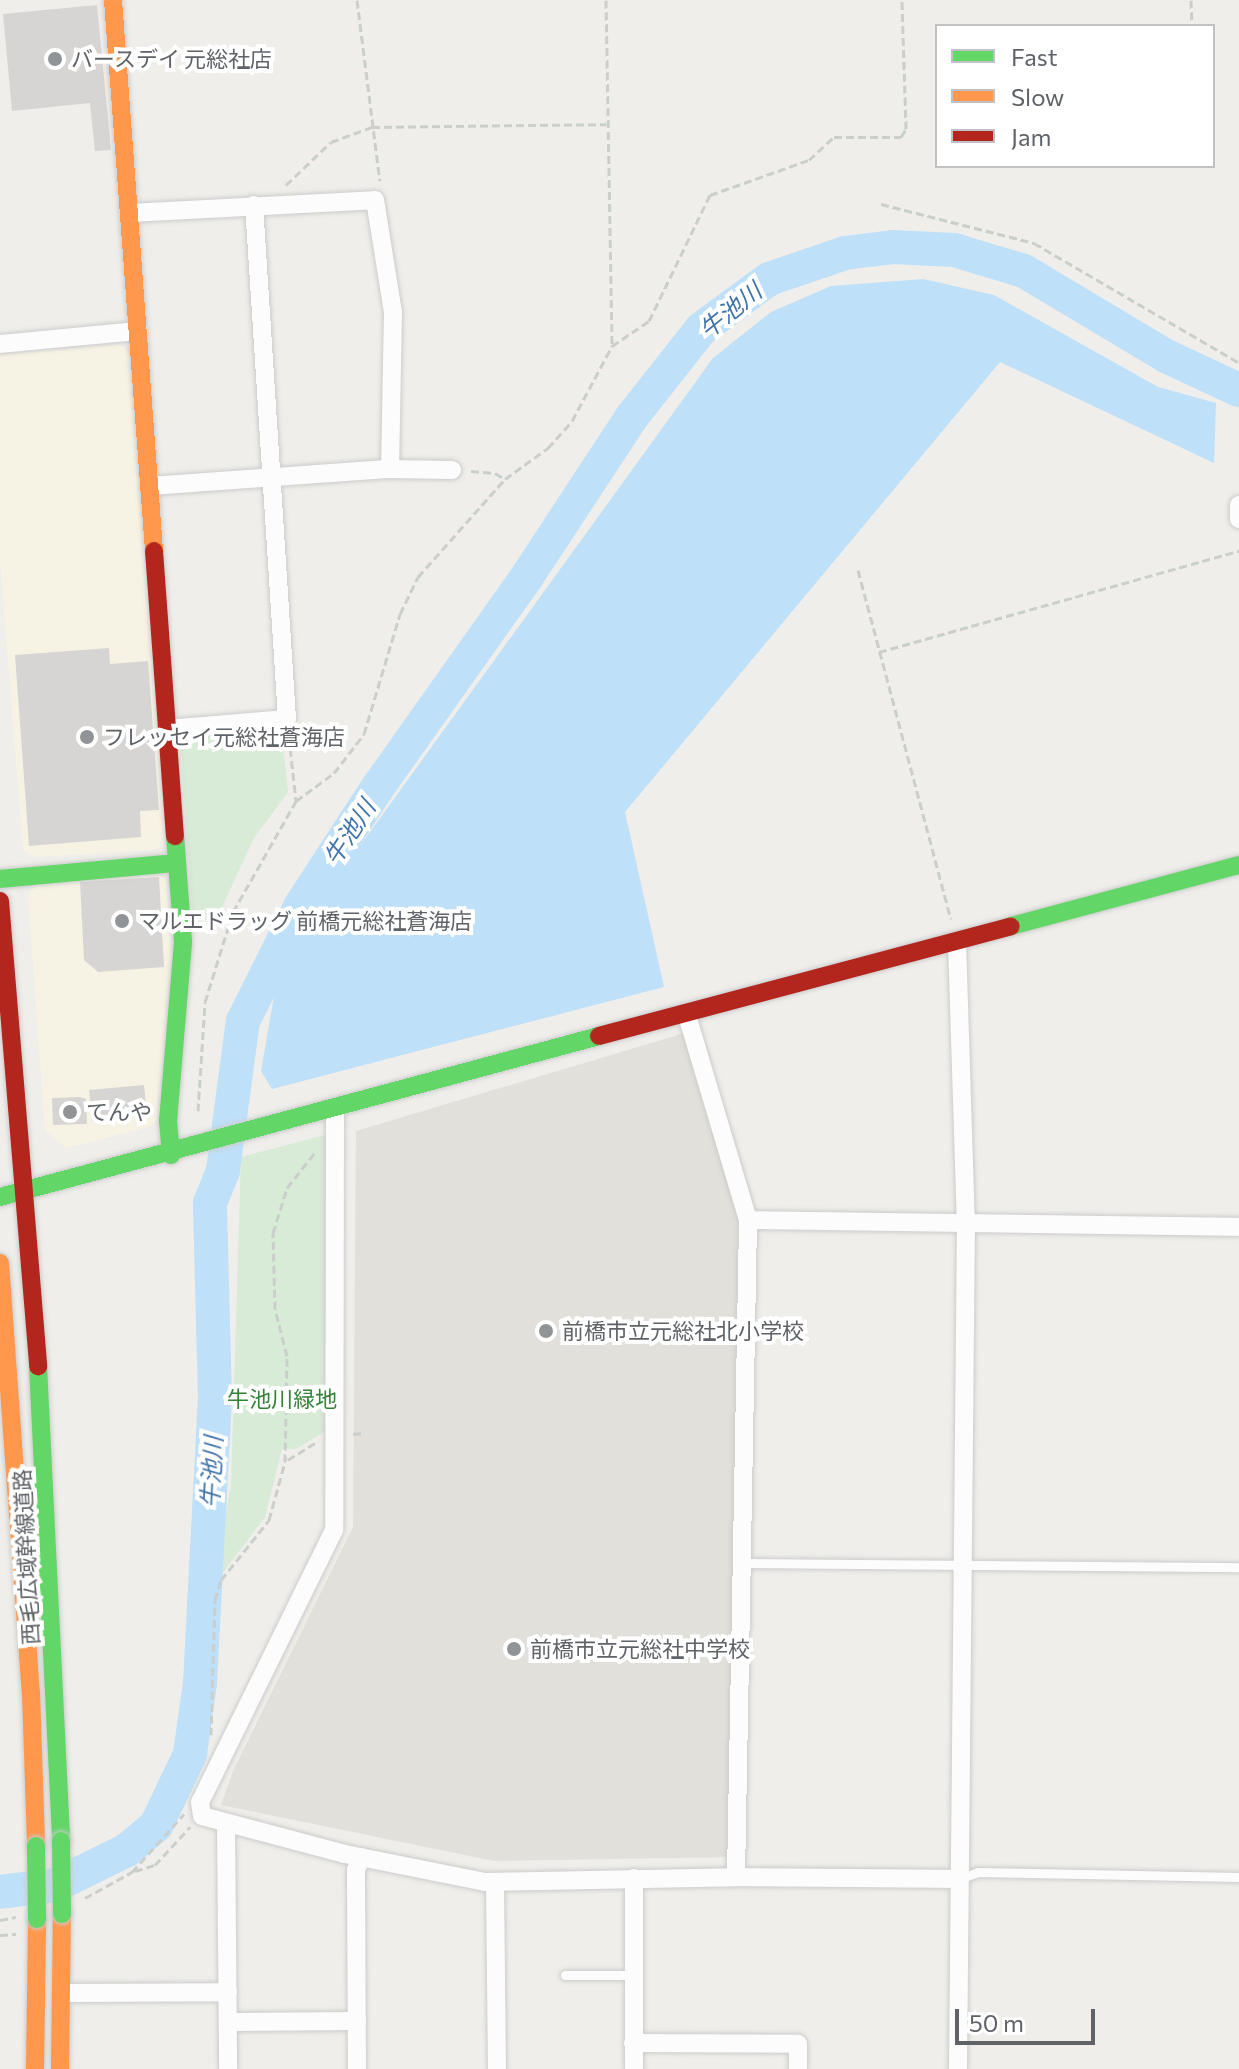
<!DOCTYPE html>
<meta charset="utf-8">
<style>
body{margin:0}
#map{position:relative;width:1239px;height:2069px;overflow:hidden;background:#efeeea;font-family:Commissioner,"Noto Sans JP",sans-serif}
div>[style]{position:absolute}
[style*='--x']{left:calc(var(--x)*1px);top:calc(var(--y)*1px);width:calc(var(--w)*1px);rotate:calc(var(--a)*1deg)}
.commercial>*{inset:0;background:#f7f3e4}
.education>*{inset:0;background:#e2e0da}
.green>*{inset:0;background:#d8ebd6}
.water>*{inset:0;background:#bfe0f9}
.river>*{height:34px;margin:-17px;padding:0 17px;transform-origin:17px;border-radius:17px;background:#bfe0f9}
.building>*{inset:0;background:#d6d5d3}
.path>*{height:3px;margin-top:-1.5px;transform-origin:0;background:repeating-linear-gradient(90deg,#cacfcc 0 8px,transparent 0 12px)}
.roads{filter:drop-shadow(0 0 2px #cbcccc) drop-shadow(0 0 2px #cbcccc)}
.lane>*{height:9px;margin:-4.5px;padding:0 4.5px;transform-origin:4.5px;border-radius:4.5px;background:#fdfcfc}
.street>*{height:18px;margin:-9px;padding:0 9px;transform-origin:9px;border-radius:9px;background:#fdfcfc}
.fast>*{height:18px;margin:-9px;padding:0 9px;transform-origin:9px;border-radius:9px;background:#63d668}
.slow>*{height:18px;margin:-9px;padding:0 9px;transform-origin:9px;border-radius:9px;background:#ff974d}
.jam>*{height:18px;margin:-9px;padding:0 9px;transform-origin:9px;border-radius:9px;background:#b3261e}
.bridges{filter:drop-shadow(0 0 2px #cacacb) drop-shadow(0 0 2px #cacacb)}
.fast-bridge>*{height:18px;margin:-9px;padding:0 9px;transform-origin:9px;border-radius:9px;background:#63d668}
.dots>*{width:22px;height:22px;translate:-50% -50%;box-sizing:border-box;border:4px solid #fff;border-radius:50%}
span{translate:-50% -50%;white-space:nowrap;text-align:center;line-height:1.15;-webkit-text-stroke:8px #fff;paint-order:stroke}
.poi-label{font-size:22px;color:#5f6368}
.left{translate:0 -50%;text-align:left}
.park-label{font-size:22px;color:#348238}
.street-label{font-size:22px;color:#5f6368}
.water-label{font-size:24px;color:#4174aa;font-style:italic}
.legend{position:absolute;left:935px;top:24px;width:280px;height:144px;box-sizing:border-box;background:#fff;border:2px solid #bfc1c3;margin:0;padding:10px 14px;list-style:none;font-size:24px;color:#5f6368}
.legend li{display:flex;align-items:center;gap:16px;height:40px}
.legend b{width:40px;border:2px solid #bfc1c3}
.scale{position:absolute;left:955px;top:2009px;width:140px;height:36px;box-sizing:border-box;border:4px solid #5f6368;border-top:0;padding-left:10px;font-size:24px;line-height:28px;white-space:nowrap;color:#5f6368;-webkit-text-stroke:6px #fff;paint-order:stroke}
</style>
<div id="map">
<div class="commercial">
<i style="clip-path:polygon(121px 345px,129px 353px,166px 841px,155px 850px,33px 857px,23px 849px,0 559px,0 354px)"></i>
<i style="clip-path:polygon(158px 874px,166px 881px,171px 958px,157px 1119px,151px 1126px,67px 1148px,45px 1130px,28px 893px,37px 883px)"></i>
</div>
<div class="education">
<i style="clip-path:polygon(688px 1032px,738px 1204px,733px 1857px,494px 1861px,221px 1805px,233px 1771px,353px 1527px,356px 1131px)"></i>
</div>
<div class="green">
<i style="clip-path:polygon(273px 730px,282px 737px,288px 792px,254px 838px,217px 918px,193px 921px,181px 749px,188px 738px)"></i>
<i style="clip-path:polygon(329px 1134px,331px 1428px,296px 1449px,282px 1449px,265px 1517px,222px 1574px,215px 1571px,231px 1486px,241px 1157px)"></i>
</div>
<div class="water">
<i style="clip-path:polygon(923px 279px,994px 295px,1158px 387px,1216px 403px,1214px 463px,1000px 362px,625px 812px,664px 987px,272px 1089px,261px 1071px,275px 990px,315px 908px,713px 358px,771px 312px,831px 286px)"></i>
</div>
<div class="river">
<i style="--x:0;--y:1892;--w:56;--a:-7.1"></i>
<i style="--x:56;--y:1885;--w:79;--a:-26.2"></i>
<i style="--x:127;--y:1850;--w:38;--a:-40"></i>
<i style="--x:156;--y:1826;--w:80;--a:-64.7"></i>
<i style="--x:190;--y:1754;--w:72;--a:-82"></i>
<i style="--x:200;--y:1683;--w:284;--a:-87"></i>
<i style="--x:215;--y:1399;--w:196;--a:-91.5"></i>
<i style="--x:210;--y:1203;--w:35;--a:-68"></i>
<i style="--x:223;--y:1170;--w:150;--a:-82.4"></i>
<i style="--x:243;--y:1021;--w:130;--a:-63.4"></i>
<i style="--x:301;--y:905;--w:141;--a:-56.9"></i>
<i style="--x:378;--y:787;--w:260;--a:-54.7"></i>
<i style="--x:528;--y:575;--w:188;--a:-56.7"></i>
<i style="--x:631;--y:418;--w:113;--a:-51.8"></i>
<i style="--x:701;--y:329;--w:84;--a:-36.3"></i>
<i style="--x:769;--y:279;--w:80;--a:-18.9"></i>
<i style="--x:845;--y:253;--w:48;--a:-7.1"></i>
<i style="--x:893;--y:247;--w:61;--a:2.8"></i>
<i style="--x:954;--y:250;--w:73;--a:16.7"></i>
<i style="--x:1024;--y:271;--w:165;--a:30.9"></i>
<i style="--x:1166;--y:356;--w:81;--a:25"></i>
</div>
<div class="building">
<i style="clip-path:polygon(97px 5px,111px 150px,95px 151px,90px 103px,12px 111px,3px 14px)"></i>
<i style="clip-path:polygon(109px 648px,110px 664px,148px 661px,159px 810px,140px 811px,141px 837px,29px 846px,15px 655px)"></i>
<i style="clip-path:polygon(159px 877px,164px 967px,98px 972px,84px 960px,80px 882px)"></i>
<i style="clip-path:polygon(144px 1085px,147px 1115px,92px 1121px,89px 1090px)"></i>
<i style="clip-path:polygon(79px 1097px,86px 1099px,87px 1124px,53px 1125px,52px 1098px)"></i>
</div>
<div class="path">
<i style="--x:357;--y:0;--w:182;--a:82.8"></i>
<i style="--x:606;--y:0;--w:346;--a:89"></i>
<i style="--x:1191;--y:0;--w:26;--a:88"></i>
<i style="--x:286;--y:185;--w:62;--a:-43.7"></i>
<i style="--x:331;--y:142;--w:44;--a:-20.1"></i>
<i style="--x:372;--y:127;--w:234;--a:-0.7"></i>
<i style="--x:881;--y:204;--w:158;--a:14.3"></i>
<i style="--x:1034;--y:243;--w:238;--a:30.3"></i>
<i style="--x:471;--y:471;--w:24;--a:5"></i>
<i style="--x:495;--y:473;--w:12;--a:31"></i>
<i style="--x:858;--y:570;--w:361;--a:75.1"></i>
<i style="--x:879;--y:652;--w:374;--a:-15.7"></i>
<i style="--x:289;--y:737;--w:64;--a:83.8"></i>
<i style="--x:198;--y:1111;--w:109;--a:-86.3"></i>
<i style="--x:205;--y:1002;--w:94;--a:-72.7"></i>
<i style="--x:233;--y:912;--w:128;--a:-60.4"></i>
<i style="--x:296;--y:801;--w:47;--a:-36.4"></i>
<i style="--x:334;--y:773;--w:49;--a:-52.4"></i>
<i style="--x:364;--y:734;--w:125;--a:-73.3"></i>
<i style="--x:400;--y:614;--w:41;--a:-64.1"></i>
<i style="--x:418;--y:577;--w:131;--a:-48.4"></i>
<i style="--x:505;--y:479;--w:53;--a:-35.8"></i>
<i style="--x:548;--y:448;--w:36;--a:-48"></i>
<i style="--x:572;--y:421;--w:85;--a:-61.9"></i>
<i style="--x:612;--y:346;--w:45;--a:-34"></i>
<i style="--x:649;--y:321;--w:140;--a:-64.2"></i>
<i style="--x:710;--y:195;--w:105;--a:-19.5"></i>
<i style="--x:809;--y:160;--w:34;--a:-43"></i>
<i style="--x:834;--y:137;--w:67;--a:0"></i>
<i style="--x:901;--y:137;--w:9;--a:-58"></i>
<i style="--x:906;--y:129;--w:129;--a:-91.8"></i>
<i style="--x:353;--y:1434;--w:9;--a:-6"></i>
<i style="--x:315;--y:1443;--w:36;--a:148"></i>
<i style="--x:285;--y:1462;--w:106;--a:-88.9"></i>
<i style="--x:287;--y:1356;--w:49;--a:-104.3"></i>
<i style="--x:275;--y:1309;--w:76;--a:-91.5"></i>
<i style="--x:273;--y:1233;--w:47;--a:-72.7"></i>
<i style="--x:287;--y:1188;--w:47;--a:-51.9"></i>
<i style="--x:211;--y:1735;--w:135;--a:-88.3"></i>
<i style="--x:215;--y:1600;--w:21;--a:-73"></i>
<i style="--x:221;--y:1580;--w:77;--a:-51.3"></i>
<i style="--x:269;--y:1520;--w:60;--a:-74.6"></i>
<i style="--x:135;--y:1871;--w:21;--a:-17"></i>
<i style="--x:155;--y:1865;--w:52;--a:-47.4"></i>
<i style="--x:85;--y:1898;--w:54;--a:-29"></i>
<i style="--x:132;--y:1872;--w:78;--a:-48.1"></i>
<i style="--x:0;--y:1920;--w:16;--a:-11"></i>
<i style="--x:0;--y:1935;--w:16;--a:-4"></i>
</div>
<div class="roads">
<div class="lane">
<i style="--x:746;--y:1563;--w:493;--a:0.5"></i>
<i style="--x:958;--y:1879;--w:21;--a:-19"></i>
<i style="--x:978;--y:1872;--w:261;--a:1.1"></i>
<i style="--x:565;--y:1975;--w:70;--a:0"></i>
</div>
<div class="street">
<i style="--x:129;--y:213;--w:246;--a:-3"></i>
<i style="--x:375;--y:200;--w:114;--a:80.9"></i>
<i style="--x:393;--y:313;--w:156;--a:91.1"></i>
<i style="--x:0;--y:344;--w:139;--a:-5.4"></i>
<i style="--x:150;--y:486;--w:241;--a:-4.1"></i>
<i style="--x:390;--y:469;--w:62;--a:0.9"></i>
<i style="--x:1239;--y:505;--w:14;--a:90"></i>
<i style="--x:167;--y:729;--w:120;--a:-4.8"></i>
<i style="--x:287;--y:719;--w:515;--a:-93.67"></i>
<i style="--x:957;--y:941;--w:279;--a:88.2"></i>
<i style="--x:966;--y:1220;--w:849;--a:90.54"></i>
<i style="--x:335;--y:1111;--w:419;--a:90.1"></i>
<i style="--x:334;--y:1530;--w:303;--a:116.2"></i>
<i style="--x:200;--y:1802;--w:14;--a:82"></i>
<i style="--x:202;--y:1816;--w:148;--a:14.9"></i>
<i style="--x:345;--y:1854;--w:143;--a:11.3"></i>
<i style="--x:485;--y:1882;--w:251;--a:-1.1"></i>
<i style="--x:736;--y:1877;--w:657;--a:-88.95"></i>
<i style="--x:748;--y:1220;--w:213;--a:-106.6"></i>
<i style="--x:748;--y:1220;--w:491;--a:0.8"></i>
<i style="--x:226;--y:1823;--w:246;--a:89.5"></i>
<i style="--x:736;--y:1877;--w:222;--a:0.5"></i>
<i style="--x:495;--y:1882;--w:187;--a:89.4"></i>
<i style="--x:61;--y:1993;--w:167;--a:-0.3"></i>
<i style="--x:228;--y:2022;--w:129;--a:-0.4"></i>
<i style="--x:633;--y:2043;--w:165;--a:0.3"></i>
<i style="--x:798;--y:2044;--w:25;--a:90"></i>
<i style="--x:357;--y:2069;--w:199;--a:-90.3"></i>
<i style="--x:356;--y:1870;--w:14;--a:-69"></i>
<i style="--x:634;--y:2069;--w:191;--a:-90"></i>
</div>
<div class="fast">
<i style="--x:0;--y:879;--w:177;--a:-5.2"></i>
<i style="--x:1011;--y:926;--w:236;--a:-15"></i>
<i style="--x:171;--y:1155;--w:34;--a:-95"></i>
<i style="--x:168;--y:1121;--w:180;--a:-85.2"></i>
<i style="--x:183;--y:942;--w:106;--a:-94.3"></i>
<i style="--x:0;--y:1197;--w:620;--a:-15.04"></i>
<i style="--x:38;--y:1366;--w:476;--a:87.2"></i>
</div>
<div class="slow">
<i style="--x:113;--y:0;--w:553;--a:85.74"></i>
<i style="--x:0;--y:1263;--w:430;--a:85.9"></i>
<i style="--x:31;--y:1692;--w:154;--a:88.1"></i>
<i style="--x:35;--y:2069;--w:150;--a:-89.2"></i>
<i style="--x:60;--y:2069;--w:155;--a:-89.3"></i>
</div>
<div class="jam">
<i style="--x:154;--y:551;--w:286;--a:85.8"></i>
<i style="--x:0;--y:901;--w:467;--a:85.3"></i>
<i style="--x:599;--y:1036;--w:426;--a:-14.9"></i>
</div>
</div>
<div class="bridges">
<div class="fast-bridge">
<i style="--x:61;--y:1841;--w:73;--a:89.2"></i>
<i style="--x:36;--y:1846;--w:73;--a:89.2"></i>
</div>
</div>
<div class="dots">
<i style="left:55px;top:59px;background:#919496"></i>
<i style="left:87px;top:737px;background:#919496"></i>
<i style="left:122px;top:921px;background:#919496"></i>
<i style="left:70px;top:1112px;background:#919496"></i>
<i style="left:546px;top:1331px;background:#919496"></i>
<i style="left:514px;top:1649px;background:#919496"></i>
</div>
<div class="poi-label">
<span class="left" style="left:71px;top:59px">バースデイ 元総社店</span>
<span class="left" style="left:103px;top:737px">フレッセイ元総社蒼海店</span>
<span class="left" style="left:138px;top:921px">マルエドラッグ 前橋元総社蒼海店</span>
<span class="left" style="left:86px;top:1112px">てんや</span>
<span class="left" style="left:562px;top:1331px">前橋市立元総社北小学校</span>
<span class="left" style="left:530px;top:1649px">前橋市立元総社中学校</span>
</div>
<div class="park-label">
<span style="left:282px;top:1399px">牛池川緑地</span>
</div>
<div class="street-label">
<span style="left:26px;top:1557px;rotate:-93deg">西毛広域幹線道路</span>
</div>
<div class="water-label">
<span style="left:730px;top:310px;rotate:-39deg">牛池川</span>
<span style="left:349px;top:832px;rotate:-57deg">牛池川</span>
<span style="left:211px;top:1472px;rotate:-87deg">牛池川</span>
</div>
<ul class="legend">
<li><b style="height:10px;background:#63d668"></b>Fast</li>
<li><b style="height:10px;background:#ff974d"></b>Slow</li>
<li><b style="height:10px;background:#b3261e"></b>Jam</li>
</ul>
<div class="scale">50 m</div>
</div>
